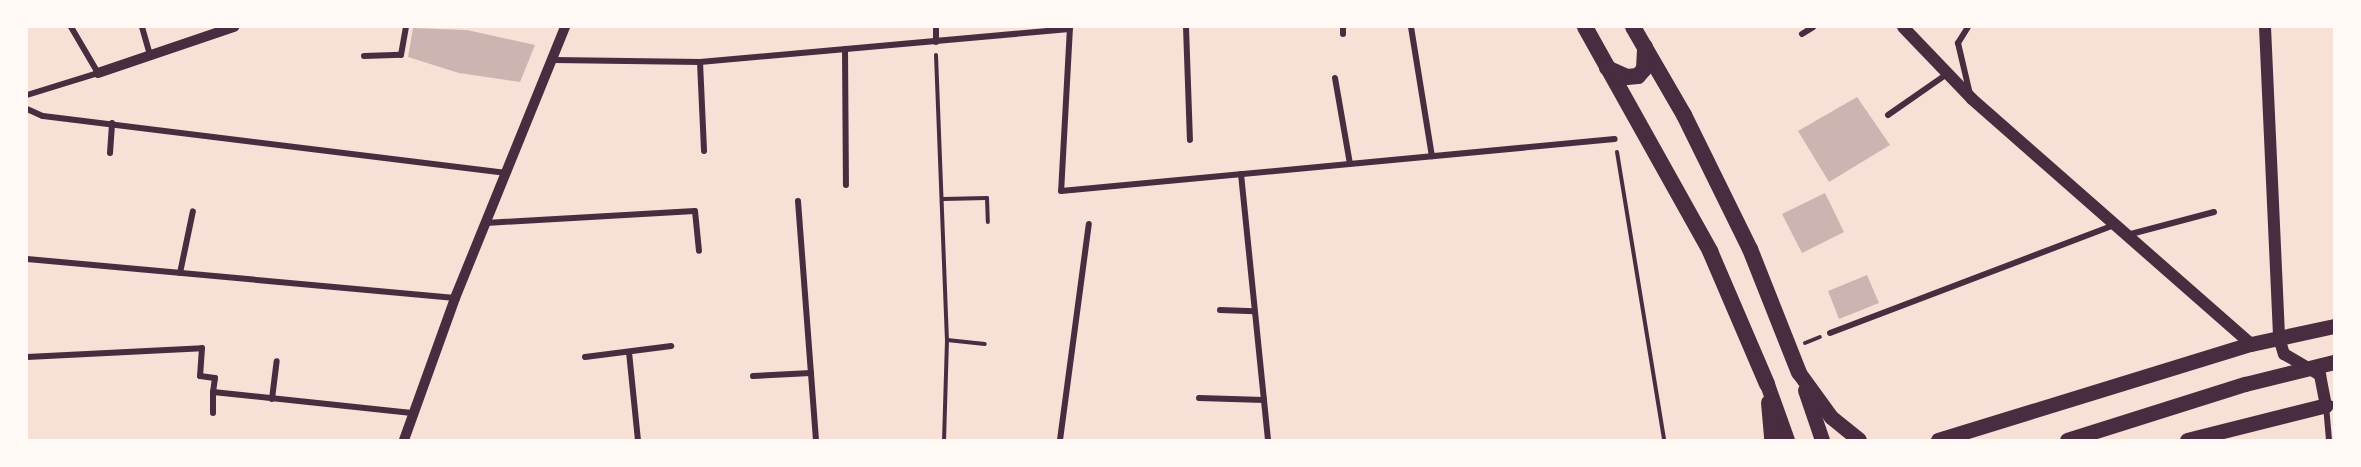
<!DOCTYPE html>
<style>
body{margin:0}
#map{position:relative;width:2361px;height:467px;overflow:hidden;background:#f7e1d7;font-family:Jost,sans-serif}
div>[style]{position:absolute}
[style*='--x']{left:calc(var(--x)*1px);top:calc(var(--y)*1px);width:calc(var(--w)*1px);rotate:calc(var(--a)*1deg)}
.building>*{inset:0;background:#ccb4b1}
.path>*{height:4px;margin:-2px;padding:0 2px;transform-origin:2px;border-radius:2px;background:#4a2c40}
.minor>*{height:6px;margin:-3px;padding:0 3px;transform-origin:3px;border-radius:3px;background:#4a2c40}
.tertiary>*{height:10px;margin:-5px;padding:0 5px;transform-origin:5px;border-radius:5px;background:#4a2c40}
.secondary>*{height:12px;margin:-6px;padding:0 6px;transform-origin:6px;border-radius:6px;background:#4a2c40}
.primary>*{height:15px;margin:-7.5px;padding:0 7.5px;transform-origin:7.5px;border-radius:7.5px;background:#4a2c40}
.trunk>*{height:16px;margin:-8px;padding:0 8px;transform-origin:8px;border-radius:8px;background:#4a2c40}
span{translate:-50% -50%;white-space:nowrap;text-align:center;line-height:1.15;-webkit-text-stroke:4.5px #fffaf5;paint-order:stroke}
.frame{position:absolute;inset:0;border:28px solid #fffaf5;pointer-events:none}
</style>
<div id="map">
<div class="building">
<i style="clip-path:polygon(413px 28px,467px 30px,535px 45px,520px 82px,459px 73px,408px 57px)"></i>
<i style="clip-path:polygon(1857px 97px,1890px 145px,1829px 182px,1798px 131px)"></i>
<i style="clip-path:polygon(1825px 193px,1844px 232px,1802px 253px,1782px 214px)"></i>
<i style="clip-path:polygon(1867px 275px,1879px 303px,1839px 319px,1828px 291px)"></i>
</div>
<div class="path">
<i style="--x:936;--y:55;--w:285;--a:87.8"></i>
<i style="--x:947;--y:340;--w:100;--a:91.7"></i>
<i style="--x:1617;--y:152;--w:292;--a:80.7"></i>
<i style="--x:943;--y:199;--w:44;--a:-1.3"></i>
<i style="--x:987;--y:198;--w:24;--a:88"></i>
<i style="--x:947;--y:340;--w:38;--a:6"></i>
<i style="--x:1805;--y:343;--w:16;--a:-22"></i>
</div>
<div class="minor">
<i style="--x:142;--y:27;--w:29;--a:74"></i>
<i style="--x:1070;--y:27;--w:164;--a:93.1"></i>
<i style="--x:1061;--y:191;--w:556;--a:-5.36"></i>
<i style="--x:1186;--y:27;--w:113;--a:88"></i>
<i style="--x:1343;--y:27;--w:7;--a:90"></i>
<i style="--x:1411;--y:27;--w:131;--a:80.8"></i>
<i style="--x:1968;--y:27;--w:19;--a:122"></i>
<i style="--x:1958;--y:43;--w:52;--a:76.8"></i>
<i style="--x:1802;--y:34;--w:13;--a:-32"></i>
<i style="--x:936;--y:42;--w:15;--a:-90"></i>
<i style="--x:845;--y:49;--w:136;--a:89.6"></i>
<i style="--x:364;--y:56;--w:37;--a:-2"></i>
<i style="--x:401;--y:55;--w:28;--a:-80"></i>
<i style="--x:554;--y:60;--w:146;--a:0.8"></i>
<i style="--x:700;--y:62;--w:371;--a:-5.1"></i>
<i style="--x:700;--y:62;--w:89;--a:87.4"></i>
<i style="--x:1335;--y:78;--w:87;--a:80.1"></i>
<i style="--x:27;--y:95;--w:74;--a:-17.2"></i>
<i style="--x:98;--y:73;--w:53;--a:-120.4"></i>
<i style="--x:27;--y:109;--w:17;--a:24"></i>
<i style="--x:43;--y:116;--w:465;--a:7"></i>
<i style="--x:1888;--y:115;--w:72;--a:-34.8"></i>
<i style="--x:110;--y:153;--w:30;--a:-86"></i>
<i style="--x:1241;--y:174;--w:267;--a:84.2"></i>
<i style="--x:798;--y:201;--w:240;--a:85.7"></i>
<i style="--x:486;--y:223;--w:209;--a:-3.3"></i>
<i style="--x:695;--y:211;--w:40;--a:84.3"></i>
<i style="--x:2127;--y:235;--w:90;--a:-14.8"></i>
<i style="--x:27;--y:259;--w:430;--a:5.2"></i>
<i style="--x:180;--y:273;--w:63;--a:-78.2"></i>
<i style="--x:1220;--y:310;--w:34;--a:2"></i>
<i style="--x:1830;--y:333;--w:302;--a:-20.8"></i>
<i style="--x:629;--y:352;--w:88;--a:84.2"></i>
<i style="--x:27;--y:357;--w:175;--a:-2.9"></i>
<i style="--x:202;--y:348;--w:28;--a:94"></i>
<i style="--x:200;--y:376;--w:15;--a:8"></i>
<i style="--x:215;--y:378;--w:14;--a:98"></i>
<i style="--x:213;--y:392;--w:200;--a:6"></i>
<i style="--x:585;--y:357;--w:87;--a:-7.3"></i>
<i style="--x:753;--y:376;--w:58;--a:-3"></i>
<i style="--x:1199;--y:398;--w:65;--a:1.8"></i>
<i style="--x:272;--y:399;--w:38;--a:-83"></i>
<i style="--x:213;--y:413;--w:21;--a:-90"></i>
<i style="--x:1060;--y:440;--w:218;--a:-82.4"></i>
<i style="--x:2329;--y:440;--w:35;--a:-95"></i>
<i style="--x:2326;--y:405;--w:8;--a:-7"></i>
</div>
<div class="tertiary">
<i style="--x:98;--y:73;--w:144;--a:-18.7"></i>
<i style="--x:404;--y:440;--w:151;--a:-70.2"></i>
<i style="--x:455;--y:298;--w:292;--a:-67.9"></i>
</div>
<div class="secondary">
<i style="--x:1903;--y:27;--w:100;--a:46.2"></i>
<i style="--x:1972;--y:99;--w:371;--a:41.3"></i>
<i style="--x:2265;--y:27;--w:311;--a:87.4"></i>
<i style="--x:2279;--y:338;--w:17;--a:73"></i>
<i style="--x:2284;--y:354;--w:42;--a:30.3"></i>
<i style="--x:2320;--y:375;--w:31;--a:79"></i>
</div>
<div class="primary">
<i style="--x:1799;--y:373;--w:54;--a:54"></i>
<i style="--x:1831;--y:417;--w:36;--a:39"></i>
<i style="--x:1767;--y:384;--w:59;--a:70.3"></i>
<i style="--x:1805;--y:390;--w:53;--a:71.2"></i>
<i style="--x:1768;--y:402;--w:38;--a:85"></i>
<i style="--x:1938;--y:440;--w:327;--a:-17.1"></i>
<i style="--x:2251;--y:344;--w:85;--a:-12.2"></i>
<i style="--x:2067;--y:440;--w:187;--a:-17.5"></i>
<i style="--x:2245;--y:384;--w:92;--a:-13.9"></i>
<i style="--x:2187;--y:440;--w:143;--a:-14.1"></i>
</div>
<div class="trunk">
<i style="--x:1585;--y:27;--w:257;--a:60.8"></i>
<i style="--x:1710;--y:251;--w:145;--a:66.8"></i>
<i style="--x:1633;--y:27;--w:102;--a:59.9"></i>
<i style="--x:1684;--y:115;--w:149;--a:63.8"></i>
<i style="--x:1750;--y:249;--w:133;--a:68.4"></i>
<i style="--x:1607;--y:68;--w:22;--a:24"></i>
<i style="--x:1627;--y:77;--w:11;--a:-5"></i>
<i style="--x:1638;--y:76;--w:9;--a:-49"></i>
<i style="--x:1644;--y:69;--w:22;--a:-87"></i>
</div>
<div class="frame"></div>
</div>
